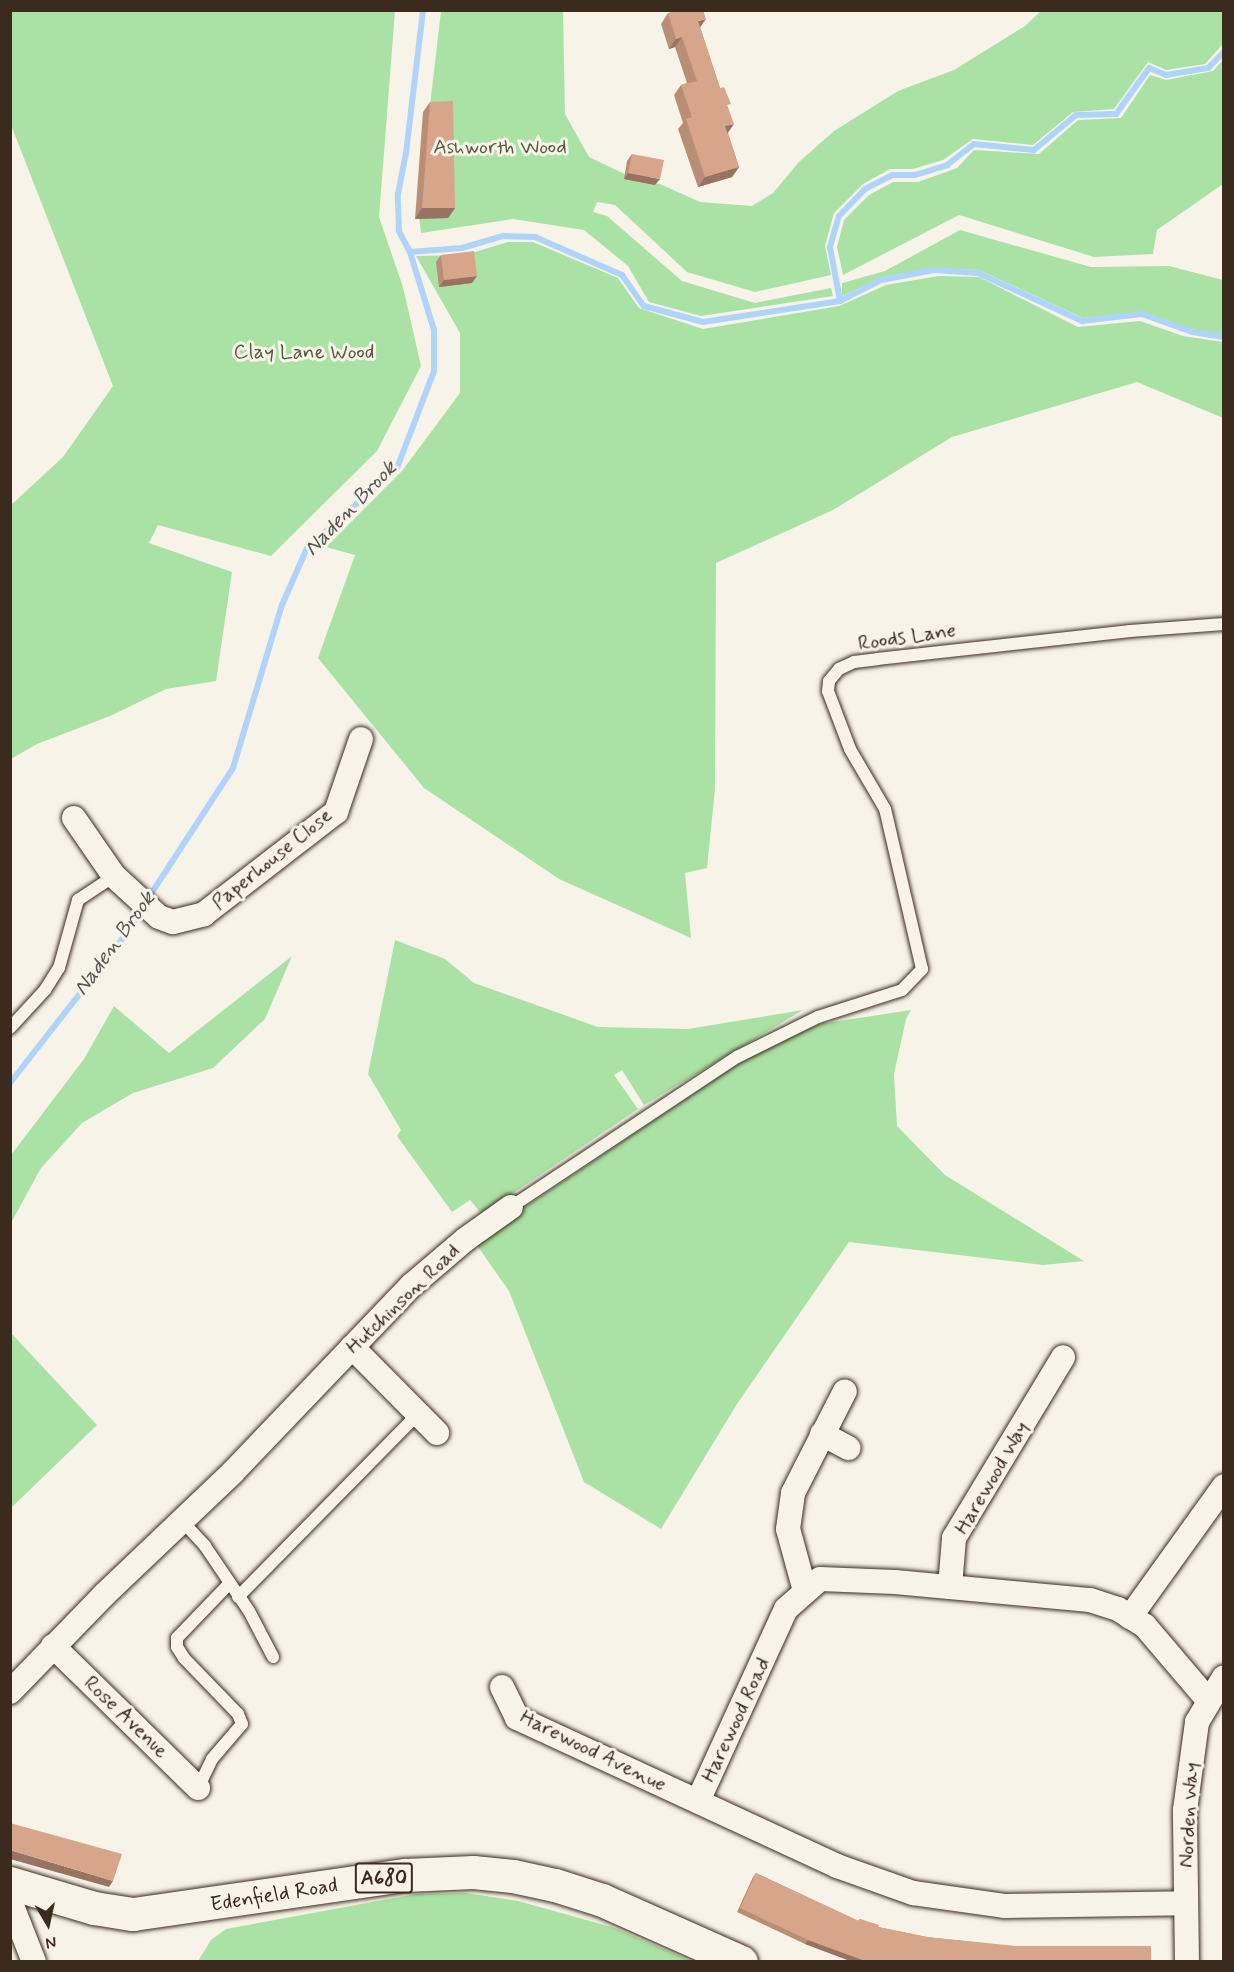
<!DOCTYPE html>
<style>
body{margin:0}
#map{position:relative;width:1234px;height:1972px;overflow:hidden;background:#f7f3e8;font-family:Mynerve,sans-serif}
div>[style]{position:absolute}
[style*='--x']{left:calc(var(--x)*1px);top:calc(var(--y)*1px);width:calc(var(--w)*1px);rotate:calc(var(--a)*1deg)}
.green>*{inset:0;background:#aae2a5}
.stream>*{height:6px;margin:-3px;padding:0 3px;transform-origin:3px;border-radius:3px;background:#b0d4f9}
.roads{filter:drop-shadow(0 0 2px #3b2a1e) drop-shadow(0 0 2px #3b2a1e)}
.service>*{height:12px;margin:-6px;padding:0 6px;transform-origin:6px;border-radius:6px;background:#f7f3e8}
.minor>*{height:24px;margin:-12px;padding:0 12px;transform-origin:12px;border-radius:12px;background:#f7f3e8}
.primary>*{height:33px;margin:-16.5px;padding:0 16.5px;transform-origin:16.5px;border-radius:16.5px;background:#f7f3e8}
.wall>*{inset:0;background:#b98e77}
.shaded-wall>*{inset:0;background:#967461}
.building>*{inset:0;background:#d7a58a}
span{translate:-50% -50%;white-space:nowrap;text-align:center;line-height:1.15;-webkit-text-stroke:6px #f7f3e8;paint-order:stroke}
.shield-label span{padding:2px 4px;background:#f7f3e8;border:2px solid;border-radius:4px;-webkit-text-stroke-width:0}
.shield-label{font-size:20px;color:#3b2a1e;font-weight:700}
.park-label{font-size:21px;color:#575840}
.street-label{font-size:21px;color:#3b2a1e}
.water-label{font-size:22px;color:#585455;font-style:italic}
.frame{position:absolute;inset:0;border:12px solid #3b2a1e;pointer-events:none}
.north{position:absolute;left:18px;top:1894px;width:60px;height:60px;-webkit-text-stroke:4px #f7f3e8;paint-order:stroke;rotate:171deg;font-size:16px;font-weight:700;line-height:24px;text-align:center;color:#3b2a1e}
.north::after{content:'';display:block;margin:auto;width:21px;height:27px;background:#3b2a1e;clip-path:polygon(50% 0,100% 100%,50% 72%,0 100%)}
</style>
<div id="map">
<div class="green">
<i style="clip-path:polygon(11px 10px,395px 11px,379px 217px,403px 287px,421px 366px,377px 451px,271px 556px,158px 525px,149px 543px,232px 572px,216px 681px,166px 689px,110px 716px,37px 744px,11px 759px,11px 505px,63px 457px,113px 386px,11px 125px)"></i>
<i style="clip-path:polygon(441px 11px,563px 11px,565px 114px,589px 157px,631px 177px,660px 184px,700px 202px,752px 206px,773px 193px,799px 162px,834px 131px,898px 91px,954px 70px,1025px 26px,1041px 11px,1223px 11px,1223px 44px,1205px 64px,1166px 70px,1148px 62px,1114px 109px,1073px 112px,1033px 145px,973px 139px,943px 160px,913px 169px,890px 169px,863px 184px,834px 213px,825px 246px,831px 275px,755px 292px,687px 272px,615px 205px,597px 202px,593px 212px,607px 216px,682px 281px,755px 303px,831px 288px,833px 296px,701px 316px,649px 302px,628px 266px,584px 230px,513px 219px,421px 233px,418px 208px)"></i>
<i style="clip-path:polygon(1223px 60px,1223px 184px,1157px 230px,1153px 254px,1094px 257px,959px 215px,843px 275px,837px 247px,844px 220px,869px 195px,893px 182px,918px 182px,957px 168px,974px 150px,1039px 154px,1078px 120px,1121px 118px,1150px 75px,1166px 80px,1213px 71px)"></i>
<i style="clip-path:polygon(960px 230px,1091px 267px,1169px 266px,1223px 280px,1223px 335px,1192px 330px,1143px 312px,1083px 318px,979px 270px,934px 268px,879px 279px,842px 296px,842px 283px,885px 271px)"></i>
<i style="clip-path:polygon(508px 242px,533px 242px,618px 278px,639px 308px,703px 329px,839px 306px,886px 285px,938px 276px,979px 277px,1078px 327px,1140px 321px,1183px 336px,1223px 342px,1223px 418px,1137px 382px,952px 437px,833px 510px,716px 563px,715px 789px,707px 868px,685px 873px,691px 938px,559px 879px,424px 788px,318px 658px,355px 555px,326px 547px,402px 471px,460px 393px,460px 333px,416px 256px,465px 255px)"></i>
<i style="clip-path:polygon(395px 940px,445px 959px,474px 983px,598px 1027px,688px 1029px,803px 1010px,644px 1105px,622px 1070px,614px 1075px,638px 1109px,482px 1214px,470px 1200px,452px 1212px,397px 1136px,401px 1130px,368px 1074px)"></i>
<i style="clip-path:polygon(292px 956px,265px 1019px,213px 1068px,133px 1093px,82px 1123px,41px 1168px,11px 1223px,11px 1155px,84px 1059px,114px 1006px,169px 1053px)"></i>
<i style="clip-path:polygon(911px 1010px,906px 1019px,894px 1074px,897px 1126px,945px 1175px,1084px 1261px,1043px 1265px,849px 1242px,737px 1404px,661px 1529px,584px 1482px,509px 1291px,474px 1241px,733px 1067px,777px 1042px,820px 1024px)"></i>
<i style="clip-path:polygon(11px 1333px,97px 1425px,11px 1508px)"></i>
<i style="clip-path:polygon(466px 1893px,518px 1901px,615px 1928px,691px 1961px,198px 1961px,211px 1940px,226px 1929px,416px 1894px)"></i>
</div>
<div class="stream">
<i style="--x:410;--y:252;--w:52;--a:-4.4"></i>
<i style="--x:462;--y:248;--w:43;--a:-16.3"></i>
<i style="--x:503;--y:236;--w:32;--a:2"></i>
<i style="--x:535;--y:237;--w:95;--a:23.6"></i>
<i style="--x:622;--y:275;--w:38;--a:55"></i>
<i style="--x:644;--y:306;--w:61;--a:15.2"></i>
<i style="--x:703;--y:322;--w:139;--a:-8.7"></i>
<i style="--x:840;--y:301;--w:46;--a:-27.1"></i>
<i style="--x:881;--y:280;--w:54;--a:-10.7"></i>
<i style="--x:934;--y:270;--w:44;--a:3.9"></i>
<i style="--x:978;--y:273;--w:115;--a:24.8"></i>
<i style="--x:1082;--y:321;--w:60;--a:-6.7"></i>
<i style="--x:1142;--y:314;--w:53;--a:19.8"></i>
<i style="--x:1192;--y:332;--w:32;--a:9"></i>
<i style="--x:840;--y:301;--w:55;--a:-100.5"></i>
<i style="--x:830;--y:247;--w:32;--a:-74"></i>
<i style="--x:839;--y:216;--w:37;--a:-46"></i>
<i style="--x:865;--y:189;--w:31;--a:-27"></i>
<i style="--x:893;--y:175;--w:22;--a:0"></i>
<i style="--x:915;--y:175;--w:34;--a:-17"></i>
<i style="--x:947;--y:165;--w:34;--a:-38"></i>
<i style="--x:974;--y:144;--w:60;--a:5.7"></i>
<i style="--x:1034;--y:150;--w:55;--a:-39.8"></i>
<i style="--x:1076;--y:115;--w:40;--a:-1.4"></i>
<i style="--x:1116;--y:114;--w:57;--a:-54.3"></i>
<i style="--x:1149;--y:68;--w:18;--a:22"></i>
<i style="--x:1166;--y:75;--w:43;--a:-9.5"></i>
<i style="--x:1208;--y:68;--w:23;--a:-45"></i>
<i style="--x:147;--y:900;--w:158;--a:-56.9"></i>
<i style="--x:233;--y:768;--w:170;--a:-73.3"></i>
<i style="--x:282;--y:605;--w:62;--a:-66.3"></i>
<i style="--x:307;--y:548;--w:120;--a:-41.6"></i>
<i style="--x:397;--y:468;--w:104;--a:-69.1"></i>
<i style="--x:434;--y:371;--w:41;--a:-90"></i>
<i style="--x:434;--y:330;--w:82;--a:-107.1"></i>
<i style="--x:410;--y:252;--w:24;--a:-118"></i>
<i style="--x:399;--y:231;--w:37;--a:-92"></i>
<i style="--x:398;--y:194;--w:42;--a:-79"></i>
<i style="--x:406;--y:153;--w:144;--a:-83.2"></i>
<i style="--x:10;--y:1083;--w:175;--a:-52"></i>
<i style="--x:118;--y:945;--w:43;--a:-56.3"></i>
</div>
<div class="roads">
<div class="service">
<i style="--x:10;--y:1028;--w:52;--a:-47.4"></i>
<i style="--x:45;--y:990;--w:26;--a:-58"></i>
<i style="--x:59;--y:968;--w:71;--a:-74.4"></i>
<i style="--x:78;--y:900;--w:43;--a:-33.7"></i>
<i style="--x:511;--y:1207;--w:271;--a:-33.6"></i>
<i style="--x:737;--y:1057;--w:90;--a:-26.3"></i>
<i style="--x:818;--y:1017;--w:88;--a:-17.8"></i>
<i style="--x:902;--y:990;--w:29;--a:-46"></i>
<i style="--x:922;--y:969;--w:164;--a:-103"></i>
<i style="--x:885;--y:809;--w:69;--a:-120.3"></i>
<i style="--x:850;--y:749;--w:62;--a:-110.8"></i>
<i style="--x:828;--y:691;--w:10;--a:-84"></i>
<i style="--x:829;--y:681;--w:16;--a:-50"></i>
<i style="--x:839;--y:669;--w:17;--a:-25"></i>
<i style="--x:854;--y:662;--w:23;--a:-7"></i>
<i style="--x:877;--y:659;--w:255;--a:-6.3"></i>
<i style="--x:1130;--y:631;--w:94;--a:-4.3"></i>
<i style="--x:182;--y:1521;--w:34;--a:47"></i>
<i style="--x:205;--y:1546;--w:78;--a:55.9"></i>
<i style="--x:249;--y:1611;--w:52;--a:62.4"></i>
<i style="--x:238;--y:1597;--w:257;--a:-45.5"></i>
<i style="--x:198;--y:1788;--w:32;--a:-64"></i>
<i style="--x:212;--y:1759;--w:46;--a:-49.4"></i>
<i style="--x:242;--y:1724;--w:11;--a:-112"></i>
<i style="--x:238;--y:1714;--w:78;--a:-134"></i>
<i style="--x:184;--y:1658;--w:13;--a:-122"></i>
<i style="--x:177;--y:1647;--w:9;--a:-90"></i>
<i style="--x:177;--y:1638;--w:75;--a:-46.1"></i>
</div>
<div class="minor">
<i style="--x:74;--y:818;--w:70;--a:55.4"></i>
<i style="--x:114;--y:876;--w:61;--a:42.3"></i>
<i style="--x:159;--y:917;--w:15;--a:20"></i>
<i style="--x:173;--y:922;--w:32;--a:-14"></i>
<i style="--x:204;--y:914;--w:167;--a:-37.7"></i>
<i style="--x:336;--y:812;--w:77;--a:-71.1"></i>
<i style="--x:352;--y:1347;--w:121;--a:45.3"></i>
<i style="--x:822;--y:1434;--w:30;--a:28"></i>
<i style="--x:950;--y:1587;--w:49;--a:-85.3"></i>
<i style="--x:954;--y:1538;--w:211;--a:-58.9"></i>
<i style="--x:805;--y:1591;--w:64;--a:-105.3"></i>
<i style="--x:788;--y:1529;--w:36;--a:-82"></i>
<i style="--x:793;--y:1493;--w:114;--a:-63"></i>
<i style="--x:1130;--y:1617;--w:161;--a:-54.3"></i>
<i style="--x:53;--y:1646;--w:203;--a:44.4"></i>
<i style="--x:502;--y:1687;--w:34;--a:64"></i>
<i style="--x:517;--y:1718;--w:353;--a:24.8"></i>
<i style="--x:837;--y:1866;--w:81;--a:19.6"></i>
<i style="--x:913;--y:1893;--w:92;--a:8.1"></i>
<i style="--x:1004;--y:1906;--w:182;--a:-0.9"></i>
<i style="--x:10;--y:1692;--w:136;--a:-45.9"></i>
<i style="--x:105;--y:1594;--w:177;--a:-43.6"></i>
<i style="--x:233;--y:1472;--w:259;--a:-46.3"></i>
<i style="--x:412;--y:1285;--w:71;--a:-40.4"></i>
<i style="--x:466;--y:1239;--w:55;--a:-35.4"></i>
<i style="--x:698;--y:1801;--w:211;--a:-65.4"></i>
<i style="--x:786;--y:1609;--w:45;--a:-41.4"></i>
<i style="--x:820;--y:1579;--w:75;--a:2.3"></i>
<i style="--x:895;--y:1582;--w:196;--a:5.3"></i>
<i style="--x:1090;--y:1600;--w:29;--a:18"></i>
<i style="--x:1118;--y:1609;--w:32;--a:32"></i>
<i style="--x:1145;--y:1626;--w:97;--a:49.6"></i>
<i style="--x:16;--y:1884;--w:20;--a:105"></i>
<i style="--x:11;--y:1903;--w:63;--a:68.7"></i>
<i style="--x:1187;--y:1962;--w:152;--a:-90.8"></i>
<i style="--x:1185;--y:1810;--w:89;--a:-82.2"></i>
<i style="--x:1197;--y:1722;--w:52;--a:-59"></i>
</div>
<div class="primary">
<i style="--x:10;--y:1883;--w:88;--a:16.6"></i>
<i style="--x:94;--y:1908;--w:39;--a:9"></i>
<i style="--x:133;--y:1914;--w:275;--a:-8.2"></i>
<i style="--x:405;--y:1875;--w:68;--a:-2.5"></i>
<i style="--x:473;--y:1872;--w:40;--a:5.7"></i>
<i style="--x:513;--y:1876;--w:43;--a:12.1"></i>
<i style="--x:555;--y:1885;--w:49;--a:17.7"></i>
<i style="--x:602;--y:1900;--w:152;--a:24"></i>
</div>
</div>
<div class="wall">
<i style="clip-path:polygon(668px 13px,700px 27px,720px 88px,728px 108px,728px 133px,739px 167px,732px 177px,698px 187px,678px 129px,683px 123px,674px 95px,681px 85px,687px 83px,675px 47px,669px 49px,661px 24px)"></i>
<i style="clip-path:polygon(430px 102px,455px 208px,448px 218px,415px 219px,423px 112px)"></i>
<i style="clip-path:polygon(632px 154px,655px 185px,624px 179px,627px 161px)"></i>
<i style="clip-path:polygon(441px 255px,472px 283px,439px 287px,436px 262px)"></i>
<i style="clip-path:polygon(756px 1873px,858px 1921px,860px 1919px,878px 1927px,927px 1937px,1151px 1962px,853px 1962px,805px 1944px,737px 1912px,753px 1877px)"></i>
</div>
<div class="shaded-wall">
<i style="clip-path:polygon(706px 19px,699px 29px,698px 21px)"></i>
<i style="clip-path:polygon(682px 37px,675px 47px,669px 49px,676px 39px)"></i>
<i style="clip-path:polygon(734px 124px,727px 134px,725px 126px)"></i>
<i style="clip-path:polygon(739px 167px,732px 177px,698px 187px,705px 177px)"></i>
<i style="clip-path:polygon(628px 173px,660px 179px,655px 185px,624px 179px)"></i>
<i style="clip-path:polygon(422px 208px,455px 208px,448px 218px,415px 219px)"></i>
<i style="clip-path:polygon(477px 276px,472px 283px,439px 287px,444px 280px)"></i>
<i style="clip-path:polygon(10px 1850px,113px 1881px,109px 1887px,10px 1859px)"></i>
<i style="clip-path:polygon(808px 1940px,868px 1962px,853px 1962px,805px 1944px)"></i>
</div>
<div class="building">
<i style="clip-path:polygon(677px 10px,703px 10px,706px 19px,698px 21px,720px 88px,724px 87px,731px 104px,727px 105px,734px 124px,725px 126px,739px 167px,705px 177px,686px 119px,692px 117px,681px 85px,697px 81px,682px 37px,676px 39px,668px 13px)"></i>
<i style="clip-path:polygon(453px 101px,455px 208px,422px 208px,430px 102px)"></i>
<i style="clip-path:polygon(632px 154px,664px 160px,660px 179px,628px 173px)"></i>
<i style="clip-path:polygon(474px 251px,477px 276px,444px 280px,441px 255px)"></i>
<i style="clip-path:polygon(10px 1823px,122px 1854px,113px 1881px,10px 1850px)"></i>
<i style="clip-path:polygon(756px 1873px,859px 1921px,860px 1919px,879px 1925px,878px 1927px,927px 1937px,1016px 1946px,1151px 1946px,1151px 1962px,868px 1962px,808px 1940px,740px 1908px)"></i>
</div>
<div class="shield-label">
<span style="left:384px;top:1878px">A680</span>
</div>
<div class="park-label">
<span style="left:500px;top:147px">Ashworth Wood</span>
<span style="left:304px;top:352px">Clay Lane Wood</span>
</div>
<div class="street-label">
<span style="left:907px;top:637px;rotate:-8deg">Roods Lane</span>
<span style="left:272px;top:859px;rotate:-39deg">Paperhouse Close</span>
<span style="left:403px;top:1299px;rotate:-44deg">Hutchinson Road</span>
<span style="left:992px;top:1478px;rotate:-60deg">Harewood Way</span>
<span style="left:126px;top:1717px;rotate:44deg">Rose Avenue</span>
<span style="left:736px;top:1720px;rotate:-65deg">Harewood Road</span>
<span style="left:593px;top:1751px;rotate:26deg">Harewood Avenue</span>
<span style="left:1189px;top:1815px;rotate:-87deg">Norden Way</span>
<span style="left:274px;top:1895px;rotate:-9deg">Edenfield Road</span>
</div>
<div class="water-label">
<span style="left:351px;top:509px;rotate:-46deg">Naden Brook</span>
<span style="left:115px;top:944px;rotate:-54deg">Naden Brook</span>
</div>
<div class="frame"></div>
<div class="north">N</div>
</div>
